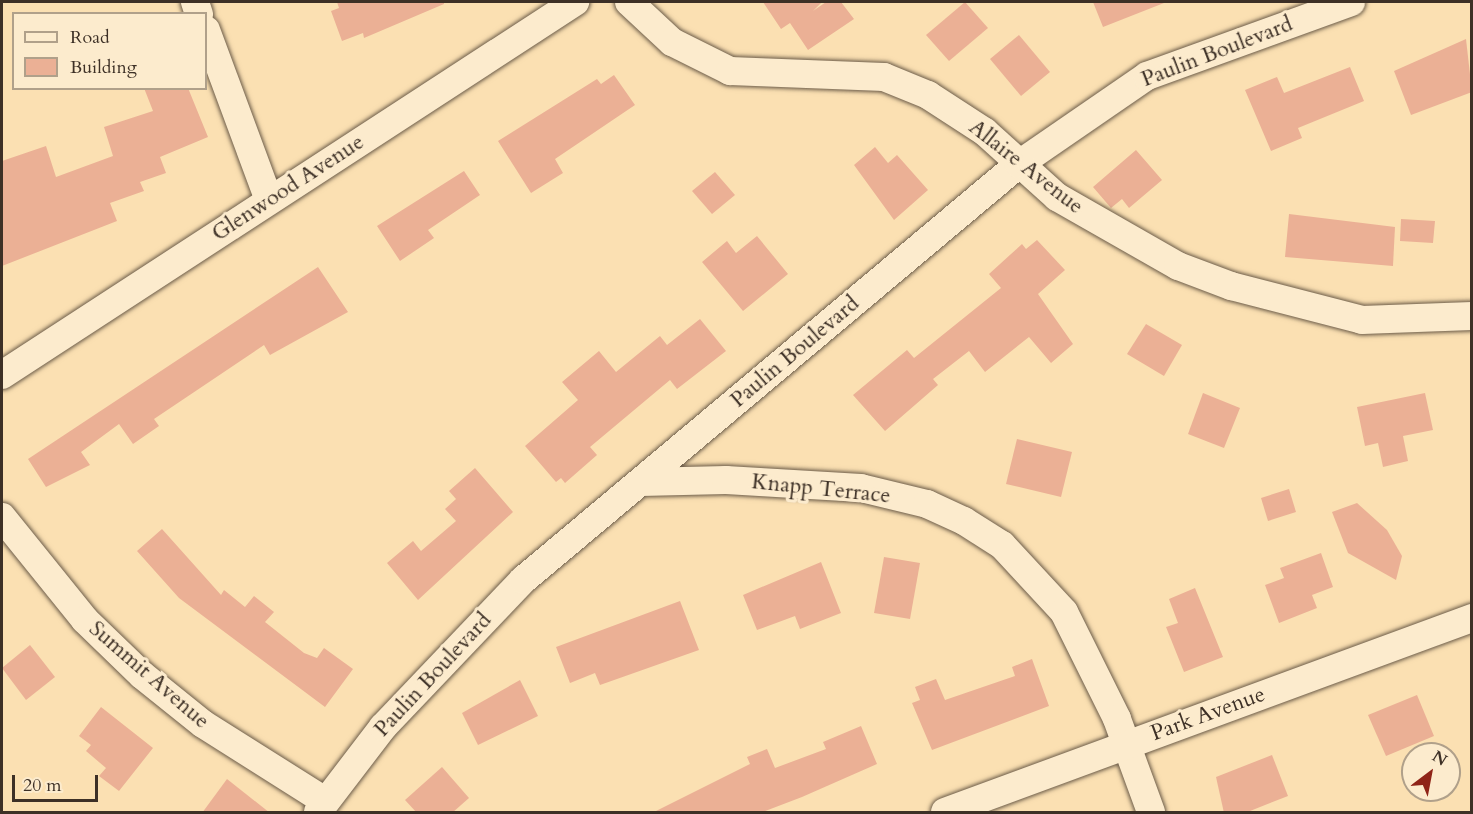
<!DOCTYPE html>
<style>
body{margin:0}
#map{position:relative;width:1473px;height:814px;overflow:hidden;background:#fbe0b2;font-family:Cardo,serif}
div>[style]{position:absolute}
[style*='--x']{left:calc(var(--x)*1px);top:calc(var(--y)*1px);width:calc(var(--w)*1px);rotate:calc(var(--a)*1deg)}
.building>*{inset:0;background:#ebb095}
.roads{filter:drop-shadow(0 0 2px #6c5c49) drop-shadow(0 0 2px #6c5c49)}
.minor>*{height:28px;margin:-14px;padding:0 14px;transform-origin:14px;border-radius:14px;background:#fcebcd}
span{translate:-50% -50%;white-space:nowrap;text-align:center;line-height:1.15;-webkit-text-stroke:6px #fcebcd;paint-order:stroke}
.street-label{font-size:22px;color:#3d3026}
.frame{position:absolute;inset:0;border:3px solid #3d3026;pointer-events:none}
.legend{position:absolute;left:12px;top:12px;width:195px;height:78px;box-sizing:border-box;background:#fcebcd;border:2px solid #b0a08a;margin:0;padding:8px 10px;list-style:none;font-size:18px;color:#3d3026}
.legend li{display:flex;align-items:center;gap:12px;height:30px}
.legend b{width:30px;border:2px solid #b0a08a}
.north{position:absolute;left:1401px;top:742px;width:60px;height:60px;box-sizing:border-box;background:#fcebcd;border:2px solid #b0a08a;border-radius:50%;rotate:32deg;font-size:16px;font-weight:700;line-height:24px;text-align:center;color:#3d3026}
.north::after{content:'';display:block;margin:auto;width:21px;height:27px;background:#8f2418;clip-path:polygon(50% 0,100% 100%,50% 72%,0 100%)}
.scale{position:absolute;left:12px;top:775px;width:86px;height:27px;box-sizing:border-box;border:3px solid #3d3026;border-top:0;padding-left:8px;font-size:18px;line-height:21px;white-space:nowrap;color:#3d3026;-webkit-text-stroke:4px #fcebcd;paint-order:stroke}
</style>
<div id="map">
<div class="building">
<i style="clip-path:polygon(337px 2px,444px 2px,444px 4px,364px 38px,363px 33px,342px 41px,331px 11px,339px 8px)"></i>
<i style="clip-path:polygon(763px 2px,822px 2px,813px 11px,826px 2px,841px 2px,854px 19px,808px 50px,790px 23px,781px 29px)"></i>
<i style="clip-path:polygon(965px 2px,988px 28px,949px 61px,926px 35px)"></i>
<i style="clip-path:polygon(1093px 2px,1163px 2px,1164px 3px,1103px 27px)"></i>
<i style="clip-path:polygon(1019px 35px,1050px 72px,1021px 96px,990px 59px)"></i>
<i style="clip-path:polygon(1466px 39px,1472px 92px,1411px 115px,1394px 71px)"></i>
<i style="clip-path:polygon(1350px 67px,1364px 101px,1298px 128px,1302px 138px,1271px 151px,1245px 90px,1277px 77px,1284px 93px)"></i>
<i style="clip-path:polygon(614px 75px,635px 105px,555px 159px,563px 173px,531px 193px,498px 141px,597px 79px,601px 84px)"></i>
<i style="clip-path:polygon(144px 88px,188px 88px,208px 137px,160px 157px,166px 173px,140px 182px,144px 191px,110px 203px,117px 221px,2px 266px,2px 161px,46px 146px,56px 177px,113px 156px,104px 127px,153px 111px)"></i>
<i style="clip-path:polygon(875px 147px,888px 163px,897px 155px,928px 190px,894px 220px,854px 165px)"></i>
<i style="clip-path:polygon(1136px 150px,1162px 180px,1129px 208px,1122px 199px,1111px 208px,1093px 187px)"></i>
<i style="clip-path:polygon(464px 171px,480px 195px,428px 230px,434px 238px,400px 261px,377px 226px)"></i>
<i style="clip-path:polygon(715px 172px,735px 195px,712px 214px,692px 191px)"></i>
<i style="clip-path:polygon(1289px 214px,1395px 227px,1393px 266px,1285px 257px)"></i>
<i style="clip-path:polygon(1401px 219px,1435px 221px,1433px 243px,1400px 241px)"></i>
<i style="clip-path:polygon(757px 236px,788px 274px,743px 311px,702px 262px,727px 241px,736px 253px)"></i>
<i style="clip-path:polygon(1037px 240px,1065px 270px,1038px 294px,1073px 344px,1051px 363px,1029px 337px,985px 372px,969px 351px,933px 379px,938px 385px,885px 431px,853px 395px,907px 350px,914px 358px,1001px 288px,989px 274px,1022px 244px,1026px 249px)"></i>
<i style="clip-path:polygon(318px 267px,348px 312px,270px 355px,264px 345px,154px 419px,159px 426px,133px 444px,119px 424px,81px 452px,90px 465px,46px 487px,28px 459px)"></i>
<i style="clip-path:polygon(700px 319px,726px 351px,677px 389px,670px 380px,590px 447px,597px 455px,565px 483px,561px 478px,556px 482px,525px 446px,578px 400px,562px 382px,599px 351px,616px 372px,660px 336px,667px 345px)"></i>
<i style="clip-path:polygon(1146px 324px,1182px 345px,1164px 376px,1127px 354px)"></i>
<i style="clip-path:polygon(1203px 393px,1240px 408px,1224px 448px,1188px 434px)"></i>
<i style="clip-path:polygon(1425px 393px,1433px 430px,1403px 436px,1408px 461px,1383px 467px,1378px 443px,1365px 446px,1357px 407px)"></i>
<i style="clip-path:polygon(1017px 439px,1072px 452px,1061px 497px,1006px 484px)"></i>
<i style="clip-path:polygon(475px 468px,513px 512px,418px 600px,387px 563px,413px 541px,421px 551px,456px 521px,445px 509px,456px 499px,449px 491px)"></i>
<i style="clip-path:polygon(1289px 489px,1296px 512px,1268px 521px,1261px 498px)"></i>
<i style="clip-path:polygon(1357px 503px,1387px 530px,1402px 556px,1396px 580px,1348px 553px,1332px 512px)"></i>
<i style="clip-path:polygon(162px 529px,221px 595px,224px 590px,245px 607px,254px 596px,274px 612px,265px 622px,304px 653px,317px 658px,324px 648px,353px 669px,325px 707px,179px 598px,137px 551px)"></i>
<i style="clip-path:polygon(1321px 553px,1333px 587px,1312px 595px,1317px 608px,1279px 623px,1265px 585px,1284px 578px,1280px 568px)"></i>
<i style="clip-path:polygon(884px 557px,920px 563px,910px 619px,874px 613px)"></i>
<i style="clip-path:polygon(821px 562px,841px 613px,800px 629px,795px 616px,757px 630px,743px 595px)"></i>
<i style="clip-path:polygon(1195px 588px,1223px 657px,1184px 672px,1166px 627px,1178px 623px,1169px 599px)"></i>
<i style="clip-path:polygon(680px 601px,699px 650px,600px 685px,595px 673px,570px 683px,556px 647px)"></i>
<i style="clip-path:polygon(30px 645px,55px 677px,26px 700px,2px 668px)"></i>
<i style="clip-path:polygon(1032px 659px,1049px 706px,932px 750px,912px 703px,920px 700px,915px 687px,936px 679px,945px 700px,1015px 676px,1012px 667px)"></i>
<i style="clip-path:polygon(520px 680px,538px 716px,478px 745px,462px 713px)"></i>
<i style="clip-path:polygon(1417px 695px,1434px 736px,1386px 756px,1368px 715px)"></i>
<i style="clip-path:polygon(101px 707px,153px 748px,119px 791px,99px 776px,106px 768px,86px 751px,91px 745px,79px 736px)"></i>
<i style="clip-path:polygon(861px 726px,877px 764px,802px 797px,760px 813px,652px 813px,750px 764px,747px 757px,767px 749px,775px 768px,826px 749px,823px 742px)"></i>
<i style="clip-path:polygon(1272px 755px,1288px 796px,1245px 813px,1224px 813px,1216px 777px)"></i>
<i style="clip-path:polygon(442px 767px,469px 798px,452px 813px,417px 813px,405px 800px)"></i>
<i style="clip-path:polygon(227px 779px,270px 813px,202px 813px)"></i>
</div>
<div class="roads">
<div class="minor">
<i style="--x:195;--y:2;--w:13;--a:72"></i>
<i style="--x:629;--y:2;--w:59;--a:42.9"></i>
<i style="--x:672;--y:42;--w:65;--a:26.6"></i>
<i style="--x:730;--y:71;--w:154;--a:2.2"></i>
<i style="--x:884;--y:77;--w:48;--a:22.2"></i>
<i style="--x:928;--y:95;--w:68;--a:33"></i>
<i style="--x:985;--y:132;--w:97;--a:42.1"></i>
<i style="--x:1057;--y:197;--w:139;--a:29.7"></i>
<i style="--x:1178;--y:266;--w:57;--a:20.7"></i>
<i style="--x:1231;--y:286;--w:135;--a:14.5"></i>
<i style="--x:1362;--y:320;--w:110;--a:-2.1"></i>
<i style="--x:206;--y:30;--w:181;--a:69.7"></i>
<i style="--x:2;--y:375;--w:684;--a:-33.06"></i>
<i style="--x:641;--y:482;--w:85;--a:-1.3"></i>
<i style="--x:726;--y:480;--w:135;--a:3.4"></i>
<i style="--x:861;--y:488;--w:68;--a:13.6"></i>
<i style="--x:927;--y:504;--w:41;--a:24.7"></i>
<i style="--x:964;--y:521;--w:45;--a:32.3"></i>
<i style="--x:1002;--y:545;--w:91;--a:47.2"></i>
<i style="--x:1064;--y:612;--w:119;--a:63.6"></i>
<i style="--x:1117;--y:719;--w:99;--a:69.9"></i>
<i style="--x:2;--y:517;--w:132;--a:51.1"></i>
<i style="--x:85;--y:620;--w:79;--a:44"></i>
<i style="--x:142;--y:675;--w:78;--a:38.8"></i>
<i style="--x:203;--y:724;--w:144;--a:32.3"></i>
<i style="--x:318;--y:812;--w:107;--a:-52.6"></i>
<i style="--x:383;--y:727;--w:203;--a:-46.4"></i>
<i style="--x:523;--y:580;--w:647;--a:-39.99"></i>
<i style="--x:1019;--y:164;--w:155;--a:-34.5"></i>
<i style="--x:1147;--y:76;--w:217;--a:-19.9"></i>
<i style="--x:945;--y:812;--w:562;--a:-20.21"></i>
</div>
</div>
<div class="street-label">
<span style="left:1217px;top:52px;rotate:-21deg">Paulin Boulevard</span>
<span style="left:1026px;top:167px;rotate:38deg">Allaire Avenue</span>
<span style="left:288px;top:188px;rotate:-33deg">Glenwood Avenue</span>
<span style="left:795px;top:352px;rotate:-40deg">Paulin Boulevard</span>
<span style="left:821px;top:489px;rotate:6deg">Knapp Terrace</span>
<span style="left:149px;top:675px;rotate:41deg">Summit Avenue</span>
<span style="left:433px;top:675px;rotate:-47deg">Paulin Boulevard</span>
<span style="left:1208px;top:714px;rotate:-20deg">Park Avenue</span>
</div>
<div class="frame"></div>
<ul class="legend">
<li><b style="height:8px;background:#fcebcd"></b>Road</li>
<li><b style="height:16px;background:#ebb095"></b>Building</li>
</ul>
<div class="north">N</div>
<div class="scale">20 m</div>
</div>
